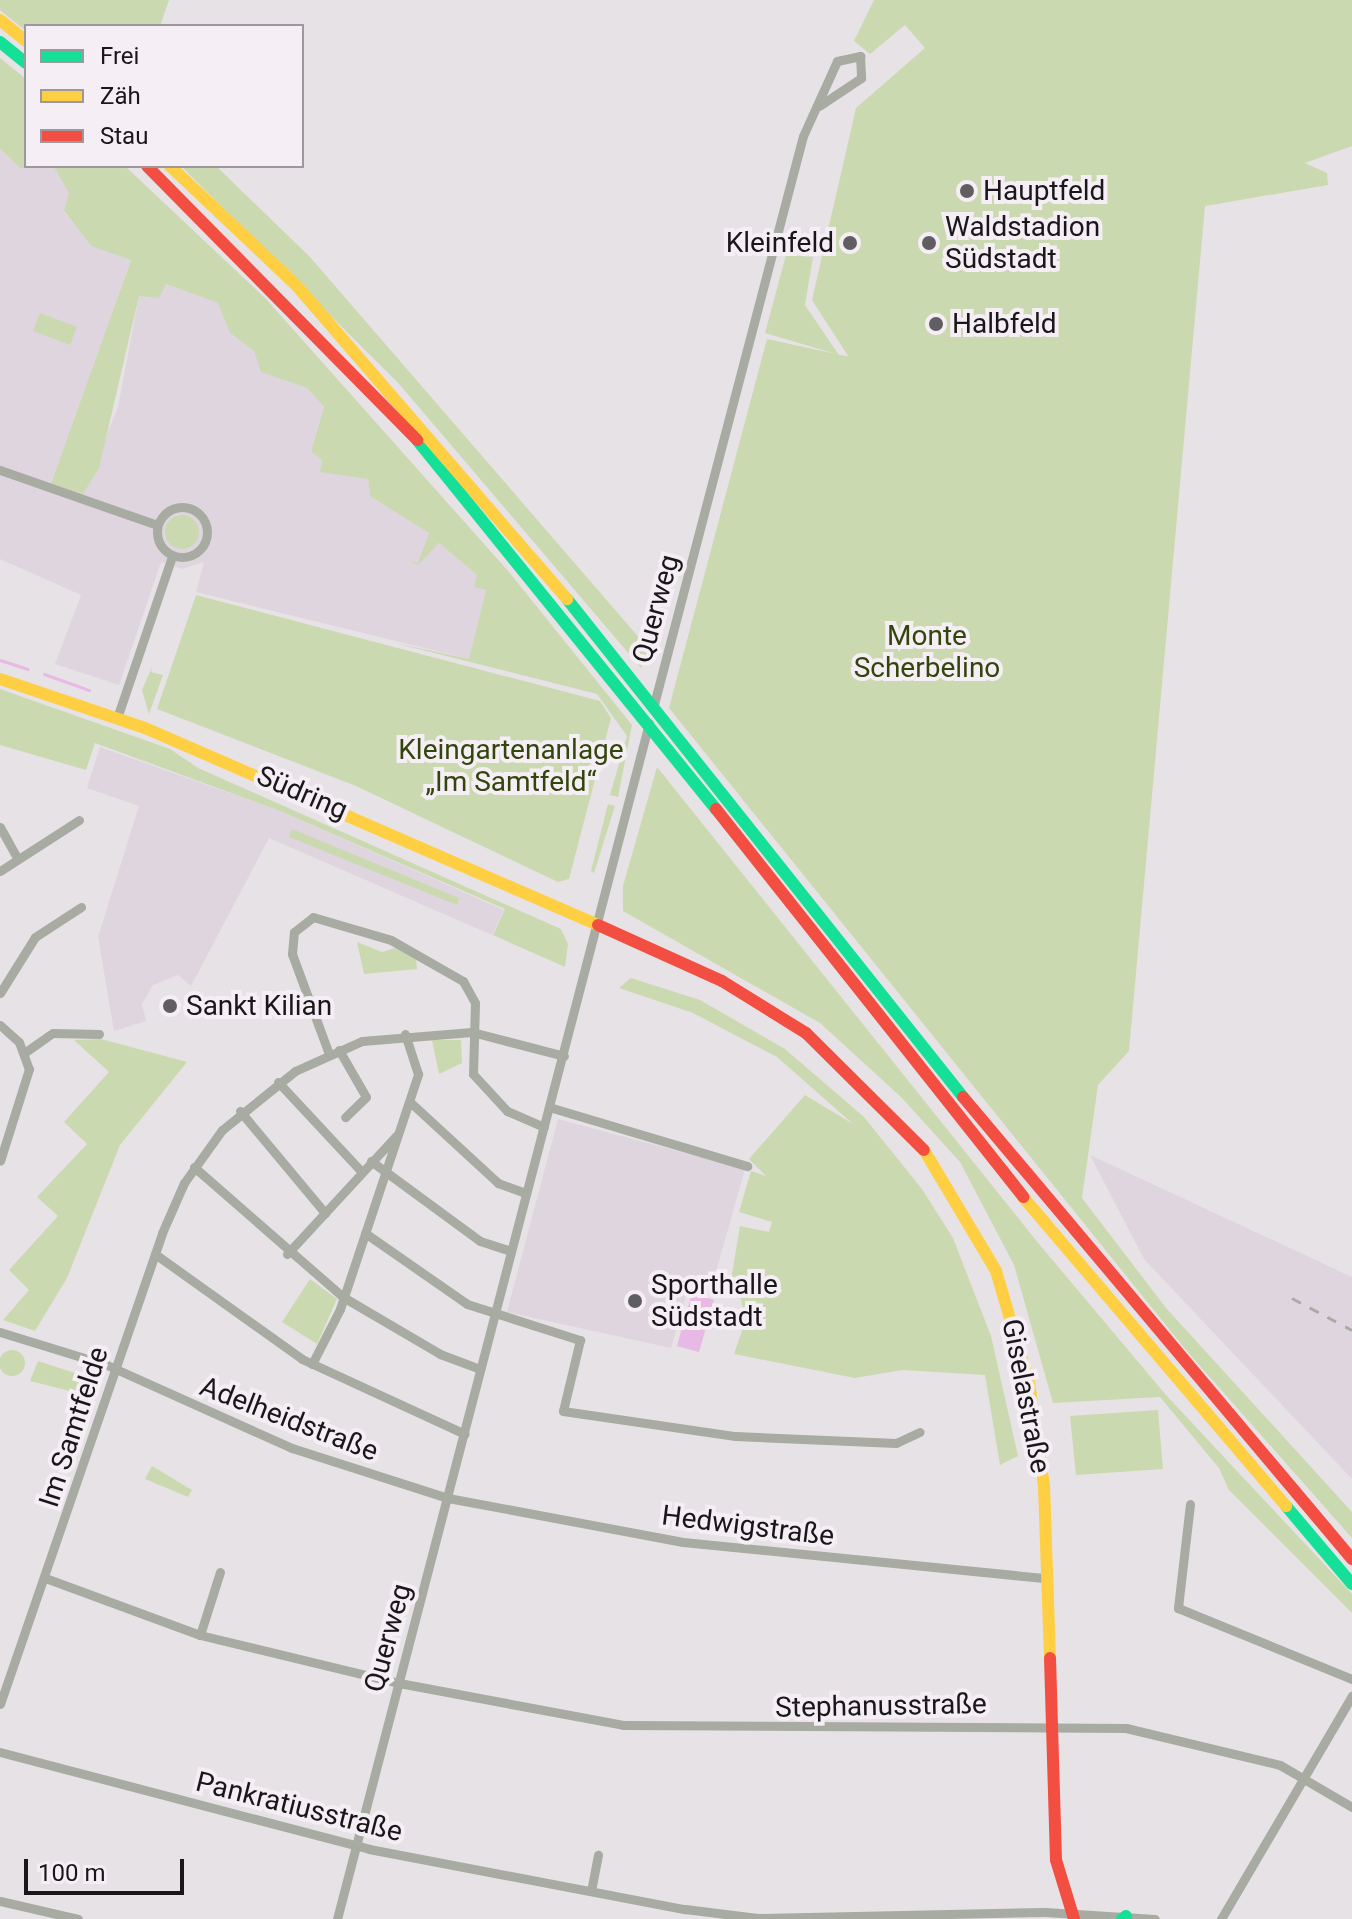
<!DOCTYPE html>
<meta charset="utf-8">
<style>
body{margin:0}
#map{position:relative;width:1352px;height:1919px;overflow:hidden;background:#e7e2e6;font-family:Roboto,sans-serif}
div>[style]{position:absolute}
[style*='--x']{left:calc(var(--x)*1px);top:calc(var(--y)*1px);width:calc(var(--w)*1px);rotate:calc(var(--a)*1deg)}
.built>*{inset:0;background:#dfd5de}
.green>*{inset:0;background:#cbd9b1}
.round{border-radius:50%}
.water>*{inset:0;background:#e7b9e4}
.stream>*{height:3px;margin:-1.5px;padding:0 1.5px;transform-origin:1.5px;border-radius:1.5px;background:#e7b9e4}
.street>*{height:9px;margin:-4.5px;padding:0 4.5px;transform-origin:4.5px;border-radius:4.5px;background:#a7aba1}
.street>.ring{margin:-4.5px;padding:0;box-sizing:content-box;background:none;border:9px solid #a7aba1;border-radius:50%}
.fast>*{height:12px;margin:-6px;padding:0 6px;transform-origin:6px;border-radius:6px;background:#16e098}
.slow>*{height:12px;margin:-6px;padding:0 6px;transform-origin:6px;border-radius:6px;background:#ffcf43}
.jam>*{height:12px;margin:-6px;padding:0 6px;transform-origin:6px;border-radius:6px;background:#f24e42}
.rail>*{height:3px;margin-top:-1.5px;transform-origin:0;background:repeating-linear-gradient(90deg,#aaaba5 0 10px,transparent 0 20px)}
.dots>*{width:22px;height:22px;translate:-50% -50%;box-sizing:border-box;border:4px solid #f5eef5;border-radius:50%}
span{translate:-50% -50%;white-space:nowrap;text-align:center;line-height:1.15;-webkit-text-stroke:8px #f5eef5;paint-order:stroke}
.poi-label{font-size:28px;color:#191719}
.left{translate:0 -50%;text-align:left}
.right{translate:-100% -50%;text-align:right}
.street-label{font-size:28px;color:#191719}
.park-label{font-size:28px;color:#33450b}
.legend{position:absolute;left:24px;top:24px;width:280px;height:144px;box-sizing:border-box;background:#f5eef5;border:2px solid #9d989d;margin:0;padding:10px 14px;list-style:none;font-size:24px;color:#191719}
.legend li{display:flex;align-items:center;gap:16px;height:40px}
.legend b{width:40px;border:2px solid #9d989d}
.scale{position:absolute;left:24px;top:1859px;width:160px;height:36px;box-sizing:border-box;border:4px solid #191719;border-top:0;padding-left:10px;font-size:24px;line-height:28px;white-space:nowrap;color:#191719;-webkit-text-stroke:6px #f5eef5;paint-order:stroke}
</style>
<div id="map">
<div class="built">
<i style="clip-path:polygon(evenodd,0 149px,20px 168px,54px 167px,70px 193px,64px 212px,91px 246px,131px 259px,52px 484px,83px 494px,118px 407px,139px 296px,166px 284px,218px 303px,230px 333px,254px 351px,262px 372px,307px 388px,324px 407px,311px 450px,337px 470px,368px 479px,371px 496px,405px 511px,431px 535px,419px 563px,439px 543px,477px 575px,486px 590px,469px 659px,196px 592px,204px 562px,182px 569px,161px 562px,119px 685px,55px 664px,81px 595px,0 559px,0 149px,177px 515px,197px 523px,191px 547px,165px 536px,177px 515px)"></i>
<i style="clip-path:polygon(100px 747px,280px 811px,504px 910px,492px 935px,269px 838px,191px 986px,178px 975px,153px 985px,142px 1004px,146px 1021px,114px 1031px,98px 937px,139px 806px,87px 788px)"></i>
<i style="clip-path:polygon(558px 1119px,745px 1169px,710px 1293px,688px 1288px,671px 1348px,507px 1312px)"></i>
<i style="clip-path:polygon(1090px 1155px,1352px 1277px,1352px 1479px,1144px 1259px)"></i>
</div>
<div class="green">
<i style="clip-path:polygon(0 0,169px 0,160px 26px,26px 31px,0 10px)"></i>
<i style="clip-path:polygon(874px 0,1352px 0,1352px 146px,1305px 163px,1327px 173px,1328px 185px,1205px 206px,1129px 1051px,1098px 1085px,1082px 1198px,1166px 1308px,1352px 1512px,1352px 1538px,1186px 1350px,669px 708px,767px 339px,836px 354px,765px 333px,786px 255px,813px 257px,805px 305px,839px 355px,848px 356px,812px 300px,856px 108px,925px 48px,905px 25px,870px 54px,854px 41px)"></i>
<i style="clip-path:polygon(0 58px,26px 79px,26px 166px,125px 166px,266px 299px,509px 572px,632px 725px,618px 797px,610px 795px,627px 736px,597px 694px,391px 642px,469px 659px,486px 590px,474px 587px,477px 575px,439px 543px,418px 565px,409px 560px,418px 563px,429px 533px,370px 496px,368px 479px,320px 472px,322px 460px,311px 451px,324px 407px,307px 388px,261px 372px,254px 351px,230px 333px,218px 303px,166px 284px,159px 298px,139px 296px,99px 468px,83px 494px,51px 484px,131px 260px,91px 246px,64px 211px,69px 193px,54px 167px,20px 168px,0 149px)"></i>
<i style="clip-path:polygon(181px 166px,216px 166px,310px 257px,648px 648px,641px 668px,400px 385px)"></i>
<i style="clip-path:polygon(40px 313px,77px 327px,70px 345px,33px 331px)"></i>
<i class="round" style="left:165px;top:515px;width:34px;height:34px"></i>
<i style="clip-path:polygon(196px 595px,600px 701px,611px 718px,569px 879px,558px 882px,356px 786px,157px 709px)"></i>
<i style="clip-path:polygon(153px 665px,151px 672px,163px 675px,149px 714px,142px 690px)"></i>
<i style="clip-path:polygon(0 689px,170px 749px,198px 768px,561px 929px,568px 944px,565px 967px,493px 935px,505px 909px,280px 811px,95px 743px,86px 770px,0 745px)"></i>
<i style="clip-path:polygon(657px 767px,1039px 1244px,1166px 1395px,1352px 1594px,1352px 1613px,1229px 1490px,1219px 1468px,1160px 1397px,1053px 1403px,1014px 1265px,960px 1162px,901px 1097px,820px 1023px,623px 911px,623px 886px)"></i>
<i style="clip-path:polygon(608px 804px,615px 806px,594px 873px,591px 871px)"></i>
<i style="clip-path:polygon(292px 829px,459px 898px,457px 905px,289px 837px)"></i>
<i style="clip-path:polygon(357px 942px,382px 952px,395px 948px,416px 959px,417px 969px,364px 974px)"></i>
<i style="clip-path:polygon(631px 978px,700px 1000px,785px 1049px,864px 1117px,922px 1189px,953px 1238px,991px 1336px,1018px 1456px,1000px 1465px,985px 1375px,902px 1370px,855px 1378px,734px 1354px,745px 1322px,741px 1299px,729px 1292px,740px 1226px,769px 1232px,772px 1222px,739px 1212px,751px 1171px,766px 1176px,749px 1159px,805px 1095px,853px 1124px,777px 1057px,693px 1013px,619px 988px)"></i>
<i style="clip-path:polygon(101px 1039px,187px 1062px,120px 1145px,67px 1278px,35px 1331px,3px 1320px,29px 1290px,9px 1270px,58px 1216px,37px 1197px,87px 1144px,64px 1122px,109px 1072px,74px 1040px)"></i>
<i style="clip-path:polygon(432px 1040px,461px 1040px,462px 1063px,439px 1074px)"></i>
<i style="clip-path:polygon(310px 1279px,337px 1299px,317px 1344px,282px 1322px)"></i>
<i class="round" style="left:-1px;top:1350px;width:26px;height:26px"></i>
<i style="clip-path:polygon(38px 1361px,96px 1380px,97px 1398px,30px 1381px)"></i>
<i style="clip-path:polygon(1158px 1410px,1163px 1469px,1076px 1475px,1070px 1416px)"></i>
<i style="clip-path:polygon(152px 1466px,192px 1490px,188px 1497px,145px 1479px)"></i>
</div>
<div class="water">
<i style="clip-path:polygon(692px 1293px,714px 1300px,699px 1352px,677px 1346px)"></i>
</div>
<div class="stream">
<i style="--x:0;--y:660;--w:29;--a:18"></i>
<i style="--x:44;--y:674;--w:48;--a:19.6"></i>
</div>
<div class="street">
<i style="--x:0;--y:470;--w:166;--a:19.3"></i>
<i class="ring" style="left:157px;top:507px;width:41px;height:41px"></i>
<i style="--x:653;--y:708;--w:591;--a:-75.31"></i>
<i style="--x:803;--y:136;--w:82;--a:-65.6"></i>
<i style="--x:837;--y:61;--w:24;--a:-12"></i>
<i style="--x:860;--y:56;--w:22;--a:87"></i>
<i style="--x:861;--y:78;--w:50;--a:146.3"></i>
<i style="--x:117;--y:718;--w:171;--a:-71.2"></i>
<i style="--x:0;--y:827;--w:35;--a:61"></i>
<i style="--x:0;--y:871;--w:94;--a:-32.8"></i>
<i style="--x:0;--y:993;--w:66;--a:-58"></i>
<i style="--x:35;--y:937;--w:55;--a:-33.1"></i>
<i style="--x:0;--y:1025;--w:25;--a:42"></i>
<i style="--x:19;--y:1042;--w:29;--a:70"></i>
<i style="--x:29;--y:1069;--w:96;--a:107.5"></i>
<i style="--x:339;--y:1050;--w:54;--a:60.1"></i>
<i style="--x:366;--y:1097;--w:29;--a:136"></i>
<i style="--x:24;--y:1053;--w:35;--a:-35"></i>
<i style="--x:53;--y:1033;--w:46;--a:1.2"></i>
<i style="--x:329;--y:1054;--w:107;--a:-110.3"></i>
<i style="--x:292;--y:954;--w:22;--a:-85"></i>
<i style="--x:294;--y:932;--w:24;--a:-38"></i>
<i style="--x:313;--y:917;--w:81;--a:16.4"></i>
<i style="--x:391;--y:940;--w:83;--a:29.7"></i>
<i style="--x:463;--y:981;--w:25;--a:61"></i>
<i style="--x:475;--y:1003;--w:71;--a:91.6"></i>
<i style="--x:473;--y:1074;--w:50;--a:47.4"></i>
<i style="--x:507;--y:1111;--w:40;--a:23.4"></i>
<i style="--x:278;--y:1082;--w:123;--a:47"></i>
<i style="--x:410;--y:1102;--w:120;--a:42.6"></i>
<i style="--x:498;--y:1183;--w:30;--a:20"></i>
<i style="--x:549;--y:1107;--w:207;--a:16.6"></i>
<i style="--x:240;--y:1111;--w:133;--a:50.2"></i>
<i style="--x:371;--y:1161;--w:135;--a:36.3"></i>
<i style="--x:480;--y:1241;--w:32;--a:18"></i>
<i style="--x:194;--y:1167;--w:198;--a:41.1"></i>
<i style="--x:343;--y:1297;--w:113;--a:30.4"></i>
<i style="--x:440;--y:1354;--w:43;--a:20.6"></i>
<i style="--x:365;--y:1233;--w:124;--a:34.8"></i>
<i style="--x:467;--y:1304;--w:119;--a:17.7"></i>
<i style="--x:580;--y:1340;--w:73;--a:103.5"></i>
<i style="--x:563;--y:1411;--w:174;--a:8.3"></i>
<i style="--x:735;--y:1436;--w:161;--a:2.5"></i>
<i style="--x:896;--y:1443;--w:26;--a:-25"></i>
<i style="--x:155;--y:1254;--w:181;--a:35.5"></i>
<i style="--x:302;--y:1359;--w:179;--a:24.7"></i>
<i style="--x:287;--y:1254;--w:161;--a:-47.3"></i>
<i style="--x:0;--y:1332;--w:112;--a:17.1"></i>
<i style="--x:107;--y:1365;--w:203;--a:24.2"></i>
<i style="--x:292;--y:1448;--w:164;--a:17.8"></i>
<i style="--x:448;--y:1498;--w:239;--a:10.6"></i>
<i style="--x:683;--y:1542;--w:365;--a:5.7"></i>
<i style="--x:312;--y:1364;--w:62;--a:-63"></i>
<i style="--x:340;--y:1309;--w:248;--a:-71.6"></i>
<i style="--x:418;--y:1074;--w:42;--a:-108"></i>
<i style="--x:1190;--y:1504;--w:105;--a:96.6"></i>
<i style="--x:1178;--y:1608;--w:188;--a:22.2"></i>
<i style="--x:48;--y:1579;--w:162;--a:20.2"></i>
<i style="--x:200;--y:1635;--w:205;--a:13.6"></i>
<i style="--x:399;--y:1683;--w:228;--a:10.6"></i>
<i style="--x:623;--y:1725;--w:503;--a:0.34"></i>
<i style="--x:1126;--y:1728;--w:158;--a:13.5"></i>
<i style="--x:1280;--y:1765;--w:83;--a:30.3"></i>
<i style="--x:200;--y:1635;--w:66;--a:-72.4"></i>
<i style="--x:0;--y:1704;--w:498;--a:-71"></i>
<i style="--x:162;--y:1233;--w:55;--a:-66.3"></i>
<i style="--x:184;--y:1183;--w:65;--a:-54.4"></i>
<i style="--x:222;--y:1130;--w:94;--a:-38.9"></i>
<i style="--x:295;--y:1071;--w:73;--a:-24.1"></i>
<i style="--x:362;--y:1041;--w:110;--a:-4.7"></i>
<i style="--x:472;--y:1032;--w:95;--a:14.6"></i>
<i style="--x:0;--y:1752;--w:382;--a:14.7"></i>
<i style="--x:369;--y:1849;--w:322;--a:10.8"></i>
<i style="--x:685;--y:1909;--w:73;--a:7.1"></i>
<i style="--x:757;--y:1918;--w:288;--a:-1.2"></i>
<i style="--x:1045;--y:1912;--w:110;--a:3.6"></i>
<i style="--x:591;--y:1891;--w:37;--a:-79"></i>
<i style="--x:0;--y:1901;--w:80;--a:13"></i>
<i style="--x:337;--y:1919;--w:1236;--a:-75.38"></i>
<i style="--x:1221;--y:1919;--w:259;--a:-59.6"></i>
</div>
<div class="fast">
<i style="--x:0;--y:42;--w:33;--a:39"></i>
<i style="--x:417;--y:440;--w:475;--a:51"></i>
<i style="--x:567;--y:599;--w:636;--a:51.51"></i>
<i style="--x:1286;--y:1506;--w:102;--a:49.8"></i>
<i style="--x:1122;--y:1919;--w:5;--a:-37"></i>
</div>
<div class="slow">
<i style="--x:0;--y:20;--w:33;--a:39"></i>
<i style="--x:170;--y:166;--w:173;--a:43.4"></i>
<i style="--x:296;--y:285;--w:415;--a:49.2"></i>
<i style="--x:0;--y:679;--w:153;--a:18.7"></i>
<i style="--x:145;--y:728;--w:494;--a:23.5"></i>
<i style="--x:924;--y:1150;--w:141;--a:59.2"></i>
<i style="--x:996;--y:1271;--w:117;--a:73.6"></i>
<i style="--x:1029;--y:1383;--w:104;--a:81.7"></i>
<i style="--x:1044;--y:1486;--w:172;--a:88"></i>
<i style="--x:1023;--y:1197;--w:406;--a:49.6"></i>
</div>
<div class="jam">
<i style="--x:147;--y:166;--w:385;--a:45.4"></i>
<i style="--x:716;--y:809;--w:495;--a:51.6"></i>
<i style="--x:598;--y:925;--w:136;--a:24.3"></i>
<i style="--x:722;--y:981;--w:99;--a:31.8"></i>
<i style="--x:806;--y:1033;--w:166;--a:44.8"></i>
<i style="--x:963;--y:1097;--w:604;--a:49.9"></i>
<i style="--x:1050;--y:1658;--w:202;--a:88.3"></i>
<i style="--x:1056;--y:1860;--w:62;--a:73"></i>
</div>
<div class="rail">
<i style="--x:1292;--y:1298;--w:68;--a:28.1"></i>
</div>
<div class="dots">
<i style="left:967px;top:191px;background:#615e61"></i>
<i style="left:850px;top:243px;background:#615e61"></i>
<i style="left:929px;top:243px;background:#615e61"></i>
<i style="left:936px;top:324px;background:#615e61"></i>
<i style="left:170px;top:1006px;background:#615e61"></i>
<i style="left:635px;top:1301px;background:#615e61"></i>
</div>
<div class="poi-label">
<span class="left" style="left:983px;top:191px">Hauptfeld</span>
<span class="left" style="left:945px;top:243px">Waldstadion<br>Südstadt</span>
<span class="right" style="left:834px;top:243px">Kleinfeld</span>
<span class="left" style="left:952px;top:324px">Halbfeld</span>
<span class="left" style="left:186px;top:1006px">Sankt Kilian</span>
<span class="left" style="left:651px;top:1301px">Sporthalle<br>Südstadt</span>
</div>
<div class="street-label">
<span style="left:656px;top:609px;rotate:-75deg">Querweg</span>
<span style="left:302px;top:793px;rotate:23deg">Südring</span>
<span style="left:1026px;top:1396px;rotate:79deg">Giselastraße</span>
<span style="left:289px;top:1419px;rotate:21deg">Adelheidstraße</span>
<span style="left:74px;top:1427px;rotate:-72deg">Im Samtfelde</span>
<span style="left:748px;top:1526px;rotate:7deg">Hedwigstraße</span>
<span style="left:388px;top:1638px;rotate:-75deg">Querweg</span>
<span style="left:881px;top:1706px;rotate:-1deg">Stephanusstraße</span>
<span style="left:299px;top:1807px;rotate:14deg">Pankratiusstraße</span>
</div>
<div class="park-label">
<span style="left:927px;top:652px">Monte<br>Scherbelino</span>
<span style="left:511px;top:766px">Kleingartenanlage<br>„Im Samtfeld“</span>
</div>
<ul class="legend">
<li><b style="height:10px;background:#16e098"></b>Frei</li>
<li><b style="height:10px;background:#ffcf43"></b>Zäh</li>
<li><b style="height:10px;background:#f24e42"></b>Stau</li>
</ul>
<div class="scale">100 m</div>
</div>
